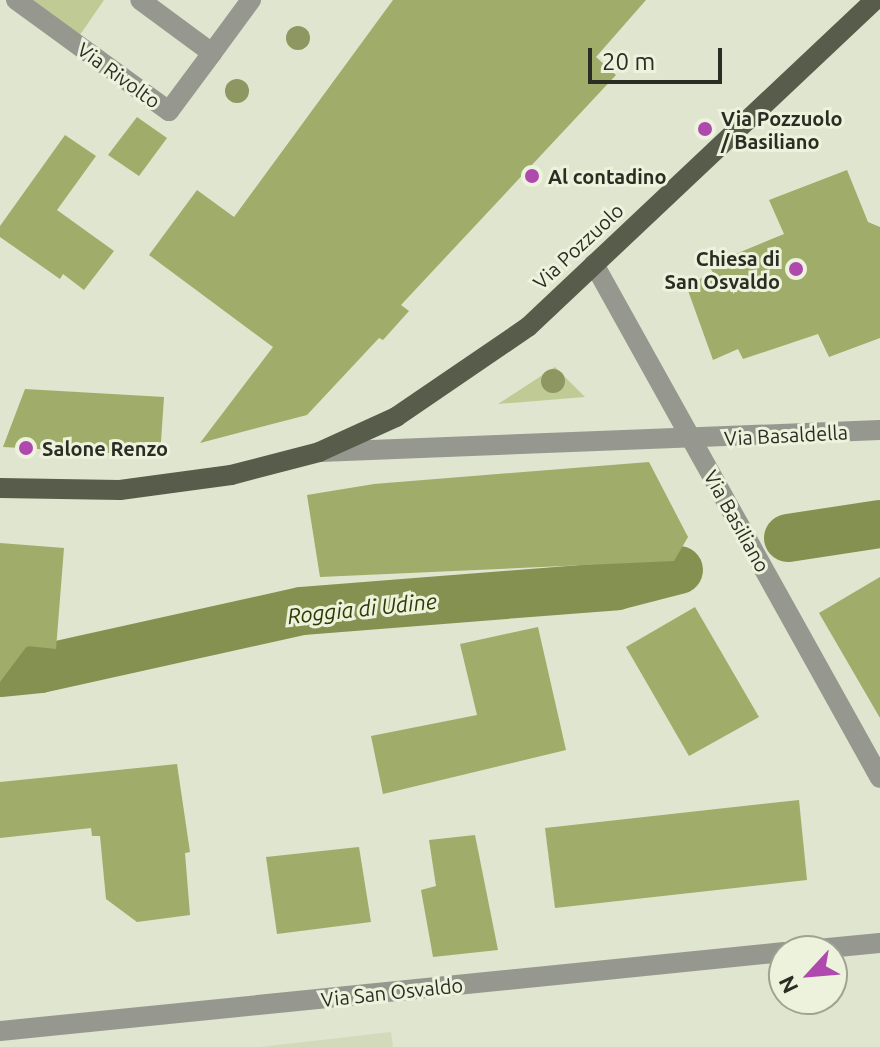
<!DOCTYPE html>
<style>
body{margin:0}
#map{position:relative;width:880px;height:1047px;overflow:hidden;background:#dfe5ce;font-family:Ubuntu,sans-serif}
div>[style]{position:absolute}
[style*='--x']{left:calc(var(--x)*1px);top:calc(var(--y)*1px);width:calc(var(--w)*1px);rotate:calc(var(--a)*1deg)}
.built>*{inset:0;background:#d3dabc}
.green>*{inset:0;background:#bfca95}
.canal>*{height:48px;margin:-24px;padding:0 24px;transform-origin:24px;border-radius:24px;background:#859150}
.building>*{inset:0;background:#9fac6a}
.minor>*{height:20px;margin:-10px;padding:0 10px;transform-origin:10px;border-radius:10px;background:#96988f}
.tertiary>*{height:20px;margin:-10px;padding:0 10px;transform-origin:10px;border-radius:10px;background:#96988f}
.primary>*{height:20px;margin:-10px;padding:0 10px;transform-origin:10px;border-radius:10px;background:#585c4b}
.trees>*{width:24px;height:24px;margin:-12px;border-radius:50%;background:#8e9661}
.dots>*{width:22px;height:22px;translate:-50% -50%;box-sizing:border-box;border:4px solid #ecf2db;border-radius:50%}
span{translate:-50% -50%;white-space:nowrap;text-align:center;line-height:1.15;-webkit-text-stroke:6px #ecf2db;paint-order:stroke}
.street-label{font-size:20px;color:#2b2d25}
.poi-label{font-size:20px;color:#2b2d25;font-weight:700}
.left{translate:0 -50%;text-align:left}
.right{translate:-100% -50%;text-align:right}
.water-label{font-size:22px;color:#313905;font-style:italic}
.north{position:absolute;left:768px;top:935px;width:80px;height:80px;box-sizing:border-box;background:#ecf2db;border:2px solid #9fa392;border-radius:50%;rotate:244deg;font-size:22px;font-weight:700;line-height:32px;text-align:center;color:#2b2d25}
.north::after{content:'';display:block;margin:auto;width:28px;height:36px;background:#af49ae;clip-path:polygon(50% 0,100% 100%,50% 72%,0 100%)}
.scale{position:absolute;left:588px;top:48px;width:134px;height:36px;box-sizing:border-box;border:4px solid #2b2d25;border-top:0;padding-left:10px;font-size:24px;line-height:28px;white-space:nowrap;color:#2b2d25;-webkit-text-stroke:6px #ecf2db;paint-order:stroke}
</style>
<div id="map">
<div class="built">
<i style="clip-path:polygon(391px 1032px,393px 1047px,260px 1047px)"></i>
</div>
<div class="green">
<i style="clip-path:polygon(16px 0,104px 0,75px 42px)"></i>
<i style="clip-path:polygon(555px 367px,585px 397px,498px 404px)"></i>
</div>
<div class="canal">
<i style="--x:788;--y:538;--w:93;--a:-8.7"></i>
<i style="--x:0;--y:673;--w:40;--a:-5.7"></i>
<i style="--x:40;--y:669;--w:268;--a:-12.5"></i>
<i style="--x:302;--y:611;--w:316;--a:-4.5"></i>
<i style="--x:617;--y:586;--w:64;--a:-14.5"></i>
</div>
<div class="building">
<i style="clip-path:polygon(393px 0,646px 0,596px 57px,616px 75px,401px 305px,409px 311px,383px 340px,379px 338px,307px 415px,200px 443px,273px 347px,149px 255px,197px 190px,234px 217px)"></i>
<i style="clip-path:polygon(137px 117px,167px 138px,139px 176px,108px 155px)"></i>
<i style="clip-path:polygon(65px 135px,96px 156px,57px 210px,114px 251px,84px 290px,63px 274px,60px 279px,0 237px,0 226px)"></i>
<i style="clip-path:polygon(847px 170px,868px 222px,880px 227px,880px 338px,829px 357px,818px 334px,743px 359px,738px 349px,713px 360px,686px 285px,713px 273px,709px 265px,784px 234px,769px 200px)"></i>
<i style="clip-path:polygon(25px 389px,164px 397px,160px 456px,3px 447px)"></i>
<i style="clip-path:polygon(649px 462px,688px 537px,674px 561px,320px 577px,307px 495px,374px 484px)"></i>
<i style="clip-path:polygon(0 543px,64px 548px,56px 649px,27px 646px,0 682px)"></i>
<i style="clip-path:polygon(880px 577px,880px 718px,819px 613px)"></i>
<i style="clip-path:polygon(695px 607px,759px 717px,689px 756px,626px 647px)"></i>
<i style="clip-path:polygon(538px 627px,566px 750px,383px 794px,371px 736px,477px 715px,460px 644px)"></i>
<i style="clip-path:polygon(177px 764px,190px 852px,185px 853px,190px 915px,137px 922px,106px 899px,100px 836px,92px 836px,91px 828px,0 838px,0 782px)"></i>
<i style="clip-path:polygon(799px 800px,807px 880px,555px 908px,545px 828px)"></i>
<i style="clip-path:polygon(475px 835px,498px 950px,433px 957px,421px 890px,436px 886px,429px 840px)"></i>
<i style="clip-path:polygon(359px 847px,371px 922px,277px 934px,266px 857px)"></i>
</div>
<div class="minor">
<i style="--x:16;--y:0;--w:189;--a:36"></i>
<i style="--x:169;--y:111;--w:72;--a:-53.4"></i>
<i style="--x:212;--y:53;--w:89;--a:-143.6"></i>
<i style="--x:212;--y:53;--w:66;--a:-53.7"></i>
<i style="--x:797;--y:951;--w:83;--a:-5.5"></i>
<i style="--x:0;--y:1031;--w:788;--a:-5.75"></i>
</div>
<div class="tertiary">
<i style="--x:594;--y:264;--w:588;--a:60.91"></i>
<i style="--x:320;--y:452;--w:560;--a:-2.25"></i>
</div>
<div class="primary">
<i style="--x:0;--y:488;--w:120;--a:1"></i>
<i style="--x:120;--y:490;--w:112;--a:-7.7"></i>
<i style="--x:231;--y:475;--w:91;--a:-14.6"></i>
<i style="--x:319;--y:452;--w:85;--a:-24.4"></i>
<i style="--x:396;--y:417;--w:160;--a:-34.3"></i>
<i style="--x:528;--y:327;--w:477;--a:-43.3"></i>
</div>
<div class="trees">
<i style="left:298px;top:38px"></i>
<i style="left:237px;top:91px"></i>
<i style="left:553px;top:381px"></i>
</div>
<div class="dots">
<i style="left:705px;top:129px;background:#af49ae"></i>
<i style="left:532px;top:176px;background:#af49ae"></i>
<i style="left:796px;top:269px;background:#af49ae"></i>
<i style="left:26px;top:448px;background:#af49ae"></i>
</div>
<div class="street-label">
<span style="left:119px;top:75px;rotate:36deg">Via Rivolto</span>
<span style="left:578px;top:246px;rotate:-43deg">Via Pozzuolo</span>
<span style="left:786px;top:435px;rotate:-3deg">Via Basaldella</span>
<span style="left:737px;top:521px;rotate:61deg">Via Basiliano</span>
<span style="left:392px;top:992px;rotate:-6deg">Via San Osvaldo</span>
</div>
<div class="poi-label">
<span class="left" style="left:721px;top:130px">Via Pozzuolo<br>/ Basiliano</span>
<span class="left" style="left:548px;top:176px">Al contadino</span>
<span class="right" style="left:780px;top:270px">Chiesa di<br>San Osvaldo</span>
<span class="left" style="left:42px;top:448px">Salone Renzo</span>
</div>
<div class="water-label">
<span style="left:362px;top:608px;rotate:-6deg">Roggia di Udine</span>
</div>
<div class="north">N</div>
<div class="scale">20 m</div>
</div>
